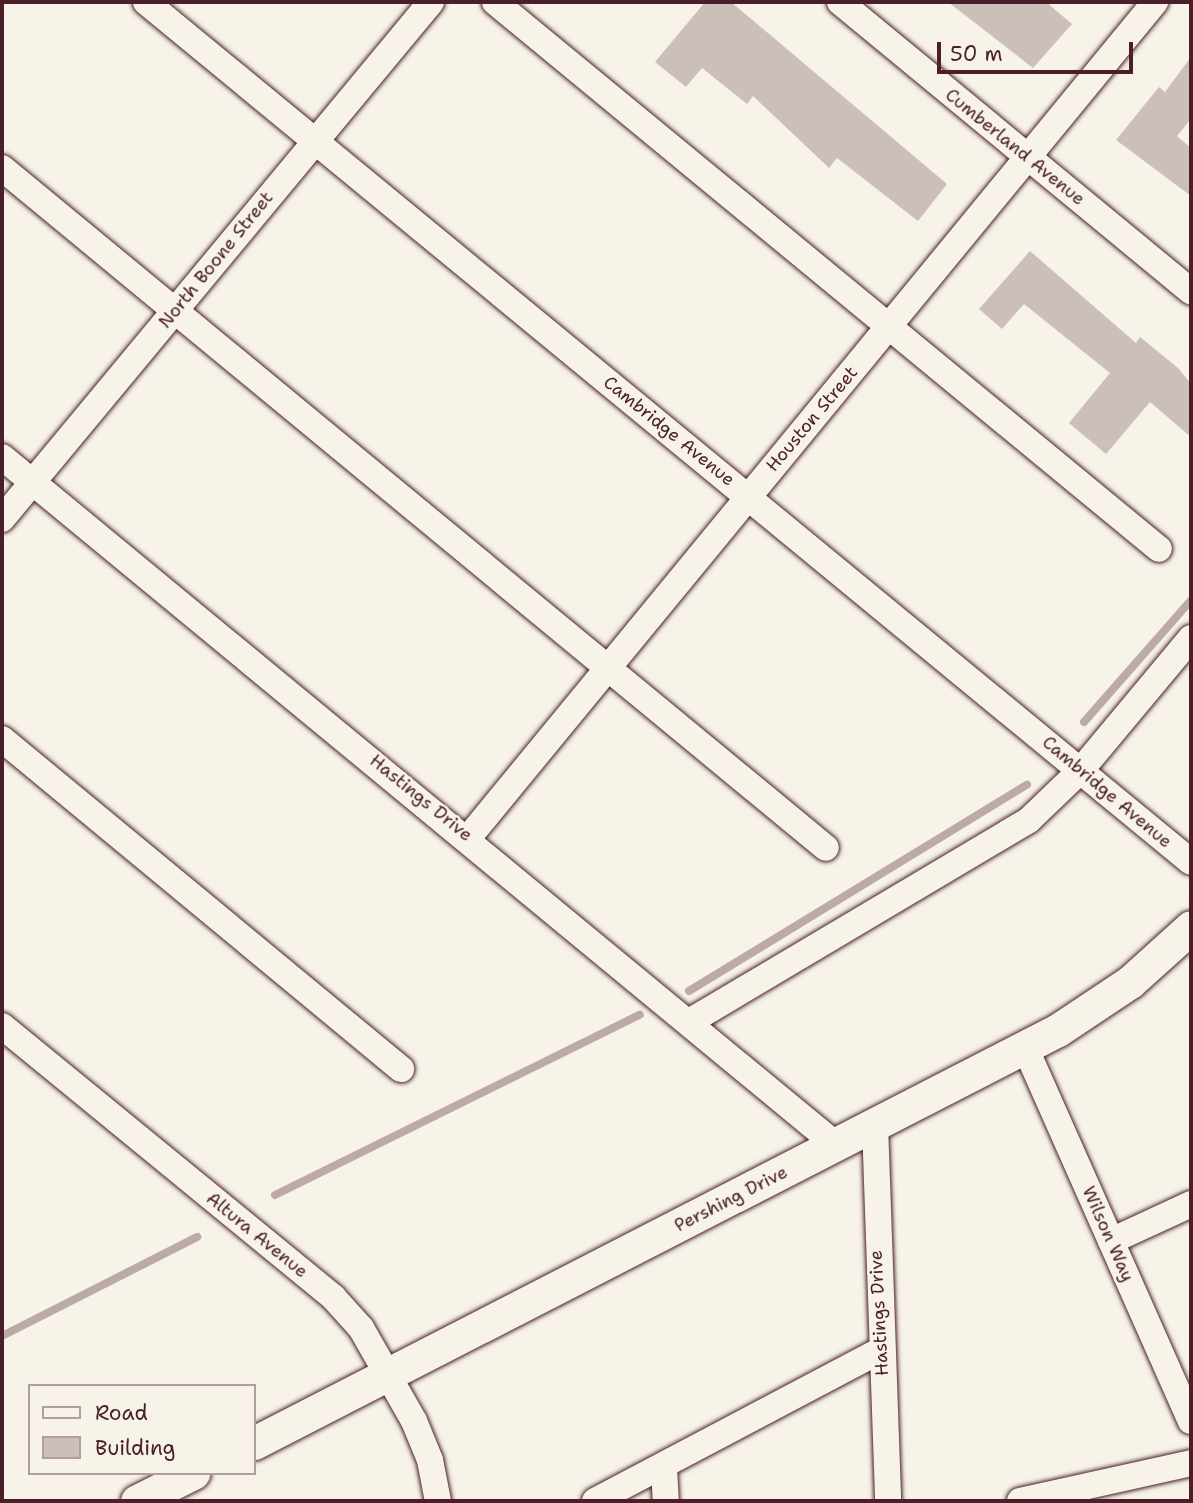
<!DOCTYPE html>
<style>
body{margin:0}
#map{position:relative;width:1193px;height:1503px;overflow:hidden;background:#f7f3e8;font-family:"Shantell Sans",sans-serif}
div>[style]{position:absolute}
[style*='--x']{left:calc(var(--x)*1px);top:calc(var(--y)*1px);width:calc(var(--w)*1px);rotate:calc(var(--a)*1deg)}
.stream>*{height:8px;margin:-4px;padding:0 4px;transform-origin:4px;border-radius:4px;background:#bcaaa7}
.building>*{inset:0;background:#ccbfb9}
.roads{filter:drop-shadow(0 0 2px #4a1f2b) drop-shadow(0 0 2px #4a1f2b)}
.minor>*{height:26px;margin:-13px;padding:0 13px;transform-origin:13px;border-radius:13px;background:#f7f3e8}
.major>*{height:33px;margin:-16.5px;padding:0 16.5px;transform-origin:16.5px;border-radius:16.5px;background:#f7f3e8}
span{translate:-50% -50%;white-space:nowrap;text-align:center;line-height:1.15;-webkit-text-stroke:5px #f7f3e8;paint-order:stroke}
.street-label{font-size:18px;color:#4a1f2b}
.frame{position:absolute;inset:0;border:4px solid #4a1f2b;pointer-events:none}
.legend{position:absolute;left:28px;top:1384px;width:228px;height:91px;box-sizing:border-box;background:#f7f3e8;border:2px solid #b29e9c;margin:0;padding:9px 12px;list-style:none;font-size:21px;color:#4a1f2b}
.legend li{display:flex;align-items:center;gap:14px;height:35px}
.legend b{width:35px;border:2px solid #b29e9c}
.scale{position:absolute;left:937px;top:42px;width:196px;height:32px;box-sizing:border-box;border:4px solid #4a1f2b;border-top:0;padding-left:9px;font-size:21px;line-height:24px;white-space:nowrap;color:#4a1f2b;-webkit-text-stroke:5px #f7f3e8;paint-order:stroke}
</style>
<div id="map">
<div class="stream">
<i style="--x:1084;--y:722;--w:162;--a:-48.7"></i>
<i style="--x:689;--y:991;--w:396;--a:-31.4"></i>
<i style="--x:275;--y:1195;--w:407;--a:-26.3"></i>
<i style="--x:2;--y:1336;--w:219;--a:-26.9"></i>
</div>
<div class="building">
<i style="clip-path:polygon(705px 2px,731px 2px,947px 184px,918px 221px,837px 158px,829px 168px,753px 96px,747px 104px,702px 68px,686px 87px,655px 62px)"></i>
<i style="clip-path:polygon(948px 2px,1046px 2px,1072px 24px,1033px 68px)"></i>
<i style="clip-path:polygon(1191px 57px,1191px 119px,1177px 136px,1191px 148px,1191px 196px,1116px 140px,1159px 87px,1165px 92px)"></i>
<i style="clip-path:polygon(1030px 251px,1136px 343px,1140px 337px,1178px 368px,1191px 384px,1191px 437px,1150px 402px,1106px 454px,1069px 423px,1110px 373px,1024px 304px,1002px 329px,979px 309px)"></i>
</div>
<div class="roads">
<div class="minor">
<i style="--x:146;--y:2;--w:1353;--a:39.45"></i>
<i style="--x:495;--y:2;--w:860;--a:39.48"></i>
<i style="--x:840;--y:2;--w:455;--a:39.5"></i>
<i style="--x:2;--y:168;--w:1068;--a:39.53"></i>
<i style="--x:2;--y:457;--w:1081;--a:39.52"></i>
<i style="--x:2;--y:519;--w:672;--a:-50.31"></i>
<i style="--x:2;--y:739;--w:518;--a:39.59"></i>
<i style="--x:469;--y:837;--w:1081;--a:-50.59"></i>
<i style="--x:689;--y:1022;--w:395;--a:-30.7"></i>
<i style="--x:1029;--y:820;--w:72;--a:-43.9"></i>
<i style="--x:1081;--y:770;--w:172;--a:-50.2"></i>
<i style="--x:2;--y:1026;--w:428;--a:39.3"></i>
<i style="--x:333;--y:1297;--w:42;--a:47.9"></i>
<i style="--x:361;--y:1328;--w:107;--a:60.3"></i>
<i style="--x:414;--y:1421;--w:42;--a:67.7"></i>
<i style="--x:430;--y:1460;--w:42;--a:79"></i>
<i style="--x:1025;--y:1047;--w:409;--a:66.1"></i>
<i style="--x:875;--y:1124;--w:377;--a:88"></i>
<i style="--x:1111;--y:1241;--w:88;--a:-24.8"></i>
<i style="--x:664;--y:1467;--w:34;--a:87"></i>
<i style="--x:595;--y:1501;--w:323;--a:-27.8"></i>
<i style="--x:1020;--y:1501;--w:175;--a:-12.5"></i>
</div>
<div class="major">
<i style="--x:254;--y:1443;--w:904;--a:-27.19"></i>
<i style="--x:1058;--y:1030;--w:87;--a:-33.7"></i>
<i style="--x:1130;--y:982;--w:82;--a:-42"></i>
<i style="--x:137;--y:1501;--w:63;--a:-26.6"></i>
</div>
</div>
<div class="street-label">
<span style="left:1015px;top:147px;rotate:39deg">Cumberland Avenue</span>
<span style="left:216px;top:260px;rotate:-51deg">North Boone Street</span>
<span style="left:812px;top:419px;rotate:-50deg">Houston Street</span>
<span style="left:669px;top:431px;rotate:39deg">Cambridge Avenue</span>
<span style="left:1107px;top:792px;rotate:40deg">Cambridge Avenue</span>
<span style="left:421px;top:798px;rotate:39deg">Hastings Drive</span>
<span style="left:731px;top:1199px;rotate:-27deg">Pershing Drive</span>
<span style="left:1108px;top:1234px;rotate:66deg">Wilson Way</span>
<span style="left:257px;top:1235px;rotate:39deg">Altura Avenue</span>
<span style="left:879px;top:1313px;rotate:-93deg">Hastings Drive</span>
</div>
<div class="frame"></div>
<ul class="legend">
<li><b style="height:9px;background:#f7f3e8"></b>Road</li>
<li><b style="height:19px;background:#ccbfb9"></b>Building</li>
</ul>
<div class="scale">50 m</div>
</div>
